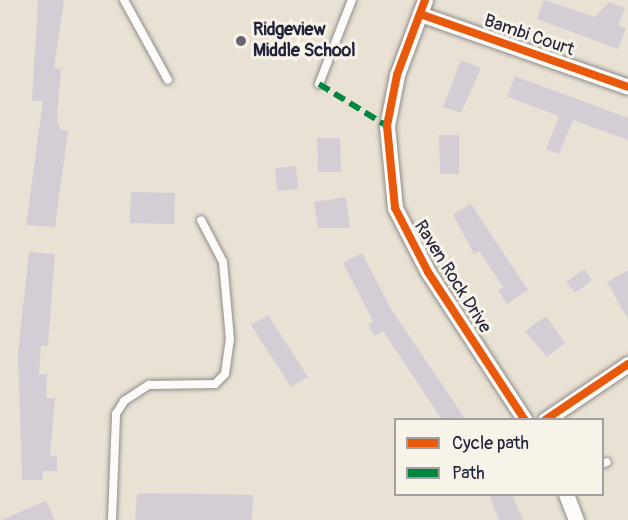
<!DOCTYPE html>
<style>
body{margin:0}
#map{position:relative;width:628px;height:520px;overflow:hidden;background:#e9e2d4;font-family:Pangolin,sans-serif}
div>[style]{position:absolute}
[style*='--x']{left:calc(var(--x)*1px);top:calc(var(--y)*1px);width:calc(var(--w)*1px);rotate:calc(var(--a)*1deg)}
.building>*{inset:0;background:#d4cdd5}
.roads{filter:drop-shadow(0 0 2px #8f8c89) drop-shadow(0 0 2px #8f8c89)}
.service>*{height:8px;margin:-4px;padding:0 4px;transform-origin:4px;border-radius:4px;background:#fcfbf9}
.minor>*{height:15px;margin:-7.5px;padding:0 7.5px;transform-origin:7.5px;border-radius:7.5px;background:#fcfbf9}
.quiet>*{height:6px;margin-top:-3px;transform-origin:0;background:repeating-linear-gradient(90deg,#00873e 0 12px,transparent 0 18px)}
.cycleway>*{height:8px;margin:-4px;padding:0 4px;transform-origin:4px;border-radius:4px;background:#e8590c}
.dots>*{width:16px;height:16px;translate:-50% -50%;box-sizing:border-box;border:3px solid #f7f3e8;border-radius:50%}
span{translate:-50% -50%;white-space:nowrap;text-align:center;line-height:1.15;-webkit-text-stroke:6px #f7f3e8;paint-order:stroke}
.poi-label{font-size:18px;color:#22223b;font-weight:700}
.left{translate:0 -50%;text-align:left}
.street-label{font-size:18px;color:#22223b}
.legend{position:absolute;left:394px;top:418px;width:210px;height:78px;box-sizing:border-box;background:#f7f3e8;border:2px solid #a29fa3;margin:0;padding:8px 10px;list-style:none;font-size:18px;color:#22223b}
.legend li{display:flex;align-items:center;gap:12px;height:30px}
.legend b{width:30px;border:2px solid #a29fa3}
</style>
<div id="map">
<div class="building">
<i style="clip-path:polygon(38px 0,64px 0,54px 68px,61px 69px,57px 120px,61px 130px,68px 131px,55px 227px,26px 225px,43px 101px,32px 101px)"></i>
<i style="clip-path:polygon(544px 0,595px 17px,609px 2px,625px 8px,618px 26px,626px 28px,618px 49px,537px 19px)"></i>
<i style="clip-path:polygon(461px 60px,481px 68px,461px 113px,443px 107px)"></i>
<i style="clip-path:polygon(515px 76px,628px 118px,628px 140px,573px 120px,559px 154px,546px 149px,559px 116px,507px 97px)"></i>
<i style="clip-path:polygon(439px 135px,459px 135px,459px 174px,440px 174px)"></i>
<i style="clip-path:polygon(317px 138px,340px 138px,341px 172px,318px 172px)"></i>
<i style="clip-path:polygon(296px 166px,298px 189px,277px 191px,275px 168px)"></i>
<i style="clip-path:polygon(131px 192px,175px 193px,174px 224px,130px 223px)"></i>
<i style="clip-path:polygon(346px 197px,350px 228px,318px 228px,314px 202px)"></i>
<i style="clip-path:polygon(471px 204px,528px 290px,507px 304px,498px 290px,503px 287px,479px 251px,474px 254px,453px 214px)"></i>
<i style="clip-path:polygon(29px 252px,55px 254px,48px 346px,41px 346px,39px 374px,47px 374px,46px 398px,55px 398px,50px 456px,57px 456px,57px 471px,43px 471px,42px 480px,22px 480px,18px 352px)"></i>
<i style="clip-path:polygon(362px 253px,391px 309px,466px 420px,442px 420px,383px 331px,375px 336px,368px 325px,373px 321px,343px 263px)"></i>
<i style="clip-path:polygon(584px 269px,592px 280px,575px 293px,566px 282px)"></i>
<i style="clip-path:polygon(628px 270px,628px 319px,607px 282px)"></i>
<i style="clip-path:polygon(268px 315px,308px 377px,291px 387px,251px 325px)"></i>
<i style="clip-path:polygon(546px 316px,565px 343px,547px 357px,525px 331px)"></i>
<i style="clip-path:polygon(150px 493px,253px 495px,252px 520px,135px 520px,137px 494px)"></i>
<i style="clip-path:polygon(489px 495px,512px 495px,523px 520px,499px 520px)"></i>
<i style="clip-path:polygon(46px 501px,55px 520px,1px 520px)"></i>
</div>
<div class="roads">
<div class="service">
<i style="--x:124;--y:0;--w:91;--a:61.2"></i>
<i style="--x:319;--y:84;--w:90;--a:-68.6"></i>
<i style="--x:602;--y:464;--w:5;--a:-22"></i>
<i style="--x:112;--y:520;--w:106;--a:-87.8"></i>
<i style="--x:116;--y:414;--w:15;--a:-58"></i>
<i style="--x:124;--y:401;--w:30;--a:-33"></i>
<i style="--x:149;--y:385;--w:66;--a:-0.9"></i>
<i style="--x:215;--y:384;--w:14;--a:-45"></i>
<i style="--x:225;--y:374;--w:35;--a:-82"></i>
<i style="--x:230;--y:339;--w:77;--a:-95.2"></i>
<i style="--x:223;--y:262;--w:47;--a:-117.6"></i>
</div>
<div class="minor">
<i style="--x:425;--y:0;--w:80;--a:110.5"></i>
<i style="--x:397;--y:75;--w:52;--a:101.1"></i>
<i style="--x:387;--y:126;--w:82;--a:84.4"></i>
<i style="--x:395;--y:208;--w:72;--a:62.7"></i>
<i style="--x:428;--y:272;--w:177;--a:56.8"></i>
<i style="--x:420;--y:14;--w:220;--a:19.3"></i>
<i style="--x:545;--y:420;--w:100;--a:-34"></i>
<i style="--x:566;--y:494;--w:28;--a:69"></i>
</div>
</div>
<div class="quiet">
<i style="--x:319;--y:84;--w:80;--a:31.7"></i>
</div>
<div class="cycleway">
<i style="--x:425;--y:0;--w:80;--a:110.5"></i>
<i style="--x:397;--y:75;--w:52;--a:101.1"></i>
<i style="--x:387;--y:126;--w:82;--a:84.4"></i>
<i style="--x:395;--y:208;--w:72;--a:62.7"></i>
<i style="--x:428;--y:272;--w:177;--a:56.8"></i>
<i style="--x:420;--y:14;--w:220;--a:19.3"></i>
<i style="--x:545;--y:420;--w:100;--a:-34"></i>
</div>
<div class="dots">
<i style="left:241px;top:41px;background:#686571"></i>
</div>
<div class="poi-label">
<span class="left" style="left:253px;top:41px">Ridgeview<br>Middle School</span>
</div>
<div class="street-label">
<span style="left:529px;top:36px;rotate:19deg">Bambi Court</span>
<span style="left:452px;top:277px;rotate:58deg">Raven Rock Drive</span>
</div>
<ul class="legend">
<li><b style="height:8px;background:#e8590c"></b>Cycle path</li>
<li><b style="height:8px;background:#00873e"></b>Path</li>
</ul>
</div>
